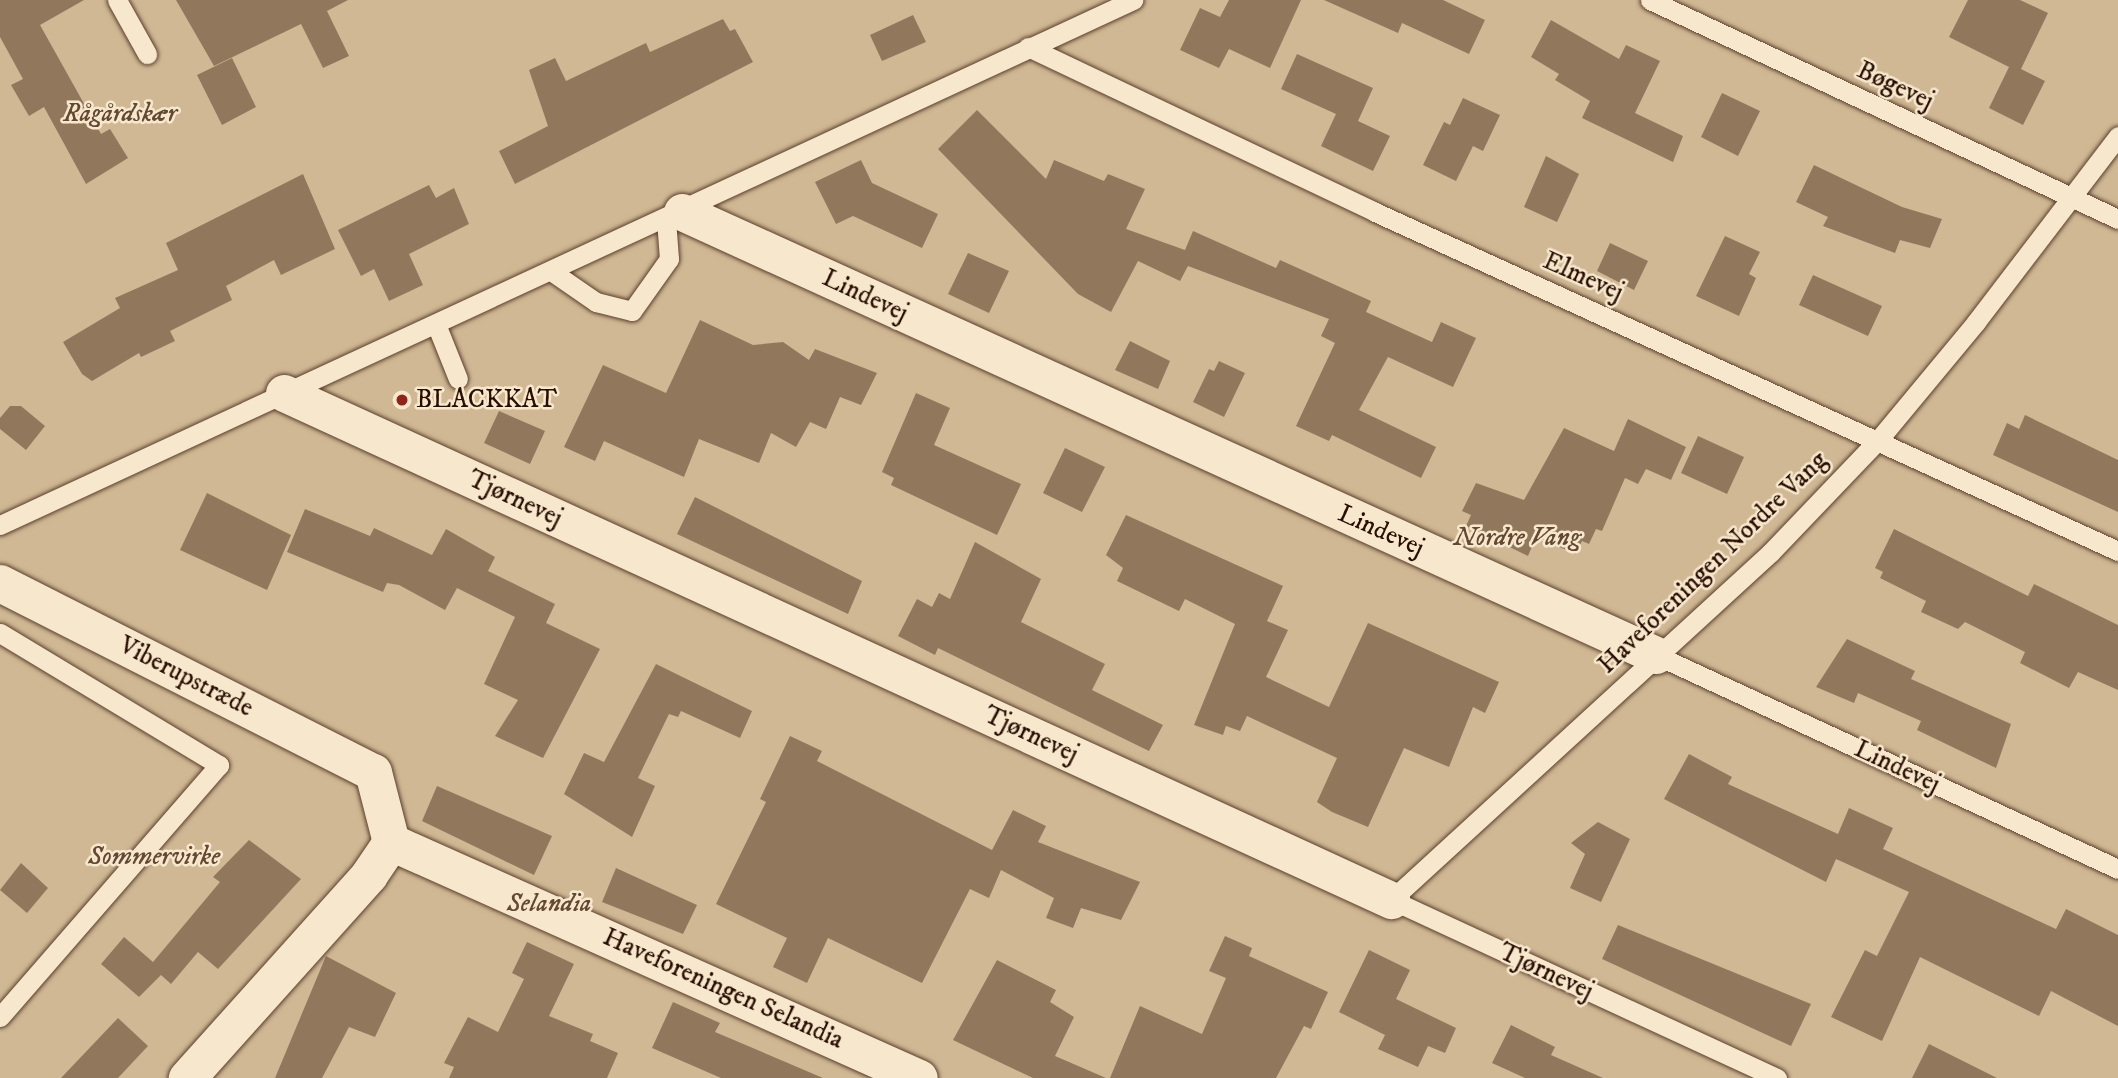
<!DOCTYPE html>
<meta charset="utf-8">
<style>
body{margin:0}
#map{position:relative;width:2118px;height:1078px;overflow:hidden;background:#f2dbb2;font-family:"IM FELL DW Pica",serif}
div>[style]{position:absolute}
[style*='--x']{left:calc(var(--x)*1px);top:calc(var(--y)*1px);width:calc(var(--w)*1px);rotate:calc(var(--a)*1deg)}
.green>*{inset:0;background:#d0b894}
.building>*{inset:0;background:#91785d}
.roads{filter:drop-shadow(0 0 2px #5a402d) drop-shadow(0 0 2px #5a402d)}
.service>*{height:19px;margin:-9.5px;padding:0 9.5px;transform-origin:9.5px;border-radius:9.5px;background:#f7e8cd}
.minor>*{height:37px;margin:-18.5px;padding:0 18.5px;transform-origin:18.5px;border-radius:18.5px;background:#f7e8cd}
.dots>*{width:19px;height:19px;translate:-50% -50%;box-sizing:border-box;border:4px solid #f7e8cd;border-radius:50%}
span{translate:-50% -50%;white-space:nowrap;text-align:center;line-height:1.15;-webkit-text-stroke:5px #f7e8cd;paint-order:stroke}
.street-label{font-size:26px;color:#280d01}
.park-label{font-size:26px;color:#634934;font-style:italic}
.poi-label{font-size:26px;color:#280d01}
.left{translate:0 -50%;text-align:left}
</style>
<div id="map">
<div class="green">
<i style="clip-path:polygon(0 0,2118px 0,2118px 1078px,0 1078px)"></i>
</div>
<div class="building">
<i style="clip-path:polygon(0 0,84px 0,40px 25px,101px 134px,110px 129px,128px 158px,86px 184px,44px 107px,29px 116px,11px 85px,23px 79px,0 37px)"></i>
<i style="clip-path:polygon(176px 0,348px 0,327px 11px,349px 56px,323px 68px,301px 24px,214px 66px)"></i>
<i style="clip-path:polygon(1229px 0,1301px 0,1270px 68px,1229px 49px,1219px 68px,1180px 50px,1200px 8px,1220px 17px)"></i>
<i style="clip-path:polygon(1324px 0,1443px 0,1485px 20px,1469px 54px,1402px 23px,1398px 33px)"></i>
<i style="clip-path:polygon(1968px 0,2020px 0,2048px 13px,2021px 69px,2045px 81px,2023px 125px,1989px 108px,2009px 67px,1949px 37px)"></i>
<i style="clip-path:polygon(913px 15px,926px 42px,882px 61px,870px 35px)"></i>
<i style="clip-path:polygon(723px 19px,730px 31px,735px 29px,753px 62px,515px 184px,499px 151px,548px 126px,529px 70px,555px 58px,566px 81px,646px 43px,650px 52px)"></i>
<i style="clip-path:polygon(1551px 20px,1619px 59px,1626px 45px,1660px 61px,1635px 113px,1683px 136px,1673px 162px,1582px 118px,1590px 101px,1555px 80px,1559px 74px,1531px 57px)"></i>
<i style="clip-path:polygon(1297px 54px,1373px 88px,1358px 121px,1390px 136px,1373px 171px,1321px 146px,1336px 114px,1281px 89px)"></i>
<i style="clip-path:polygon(232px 58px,256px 107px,222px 125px,197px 75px)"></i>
<i style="clip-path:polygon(1722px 93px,1760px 111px,1738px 156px,1701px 137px)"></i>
<i style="clip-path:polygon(1463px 98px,1500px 115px,1483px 151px,1473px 146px,1456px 181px,1423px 165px,1444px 122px,1450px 125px)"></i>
<i style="clip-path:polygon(977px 110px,1046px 179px,1054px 160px,1104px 181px,1108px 174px,1145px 189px,1126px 229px,1185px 250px,1193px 231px,1276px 268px,1280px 260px,1371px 301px,1366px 312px,1432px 342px,1441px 322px,1476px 338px,1453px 387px,1388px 357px,1359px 410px,1436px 447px,1421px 478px,1332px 435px,1329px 441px,1296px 426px,1335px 343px,1321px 336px,1329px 319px,1188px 266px,1180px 281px,1138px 261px,1111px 312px,1078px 294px,938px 149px)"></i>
<i style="clip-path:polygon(1546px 156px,1579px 174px,1557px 222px,1524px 207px)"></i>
<i style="clip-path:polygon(861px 160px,872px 183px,938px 214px,922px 248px,853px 216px,836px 224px,815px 182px)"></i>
<i style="clip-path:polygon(1814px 165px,1902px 207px,1942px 219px,1930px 248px,1900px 240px,1895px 253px,1823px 226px,1828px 217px,1796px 202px)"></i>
<i style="clip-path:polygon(303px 174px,335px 249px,281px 275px,274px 260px,226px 286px,232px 300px,170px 331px,175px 341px,141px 357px,139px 353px,92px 381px,82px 374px,63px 342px,120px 308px,115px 298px,178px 270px,166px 243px)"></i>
<i style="clip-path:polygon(429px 185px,436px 198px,454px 188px,469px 224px,409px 254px,423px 285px,389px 301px,374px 269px,361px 276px,338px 230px)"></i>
<i style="clip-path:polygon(1725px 236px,1760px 252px,1749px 274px,1756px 278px,1739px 316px,1696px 296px)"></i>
<i style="clip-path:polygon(1610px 243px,1648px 261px,1634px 290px,1597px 271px)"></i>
<i style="clip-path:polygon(968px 253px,1009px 271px,989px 313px,948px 294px)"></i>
<i style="clip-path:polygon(1813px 275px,1882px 306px,1868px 336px,1799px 305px)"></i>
<i style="clip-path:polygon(700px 320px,753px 345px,783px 342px,809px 360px,815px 349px,877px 373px,861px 405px,840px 397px,826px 429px,810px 422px,796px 447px,771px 433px,759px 463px,699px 439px,684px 477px,604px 441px,595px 461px,564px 447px,603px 365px,666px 393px)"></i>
<i style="clip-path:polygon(1130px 341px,1170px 361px,1158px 389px,1115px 370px)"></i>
<i style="clip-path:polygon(1219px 361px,1245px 373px,1224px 417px,1193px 402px,1209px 369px,1214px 371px)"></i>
<i style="clip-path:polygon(916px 393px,950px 408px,934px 445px,1021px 484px,997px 535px,891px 485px,894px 478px,882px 472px)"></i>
<i style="clip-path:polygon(10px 406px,21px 406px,45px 426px,26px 450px,0 429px,0 418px)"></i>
<i style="clip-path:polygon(499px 411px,545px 431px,530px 464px,484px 443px)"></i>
<i style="clip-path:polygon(2025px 415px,2118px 460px,2118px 512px,1993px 455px,2007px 423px,2019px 429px)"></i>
<i style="clip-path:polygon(1628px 419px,1686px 447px,1671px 480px,1646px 469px,1638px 484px,1625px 478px,1602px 531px,1596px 529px,1589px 544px,1582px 541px,1576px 554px,1536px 537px,1528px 556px,1466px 526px,1471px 515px,1462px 511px,1476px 483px,1524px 500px,1564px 428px,1614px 451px)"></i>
<i style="clip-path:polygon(1698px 436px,1744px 457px,1727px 494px,1681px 473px)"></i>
<i style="clip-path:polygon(1065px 448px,1105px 467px,1082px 512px,1043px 493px)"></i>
<i style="clip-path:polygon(207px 493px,291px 535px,267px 590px,180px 550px)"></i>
<i style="clip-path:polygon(695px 497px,862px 581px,848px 614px,677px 534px)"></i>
<i style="clip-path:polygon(305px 509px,370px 536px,374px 528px,432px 555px,446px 529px,495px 557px,488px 571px,555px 604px,546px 623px,600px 649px,543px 758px,495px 736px,518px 700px,484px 684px,515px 617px,457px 588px,445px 610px,399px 585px,387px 583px,383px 592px,287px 552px)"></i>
<i style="clip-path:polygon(1126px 515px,1283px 586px,1267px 621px,1288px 630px,1266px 677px,1329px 707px,1368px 623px,1499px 682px,1485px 713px,1473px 707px,1449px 767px,1404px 748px,1368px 827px,1332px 812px,1317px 802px,1337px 758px,1247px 716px,1240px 731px,1226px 726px,1223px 735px,1194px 725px,1235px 624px,1185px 599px,1179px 611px,1117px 581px,1123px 568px,1106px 555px)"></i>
<i style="clip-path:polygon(1894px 529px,2028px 596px,2034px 584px,2118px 625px,2118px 690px,2078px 672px,2069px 688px,2020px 663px,2025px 652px,1965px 622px,1958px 629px,1921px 612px,1926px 601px,1880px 578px,1883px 572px,1875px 568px)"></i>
<i style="clip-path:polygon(975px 542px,1041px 579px,1021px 622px,1105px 664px,1092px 690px,1163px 725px,1149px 751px,938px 648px,935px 655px,898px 636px,917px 599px,932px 607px,939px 593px,950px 599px)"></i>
<i style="clip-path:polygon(1847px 639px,1915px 671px,1911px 679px,2011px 724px,1996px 768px,1917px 730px,1921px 721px,1858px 693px,1854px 703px,1816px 687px)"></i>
<i style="clip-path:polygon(656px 664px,752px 711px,740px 738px,681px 711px,678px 717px,669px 714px,638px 778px,655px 786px,632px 837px,564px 794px,584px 753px,604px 762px)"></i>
<i style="clip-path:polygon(790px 736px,822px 751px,817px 761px,992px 850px,1013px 810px,1046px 826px,1038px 842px,1140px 882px,1121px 920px,1081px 908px,1073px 928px,1046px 918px,1054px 898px,1001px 870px,989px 898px,970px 889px,922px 983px,828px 938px,807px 983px,773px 967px,787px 938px,716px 904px,766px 802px,760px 799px)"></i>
<i style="clip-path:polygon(1689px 754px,1732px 777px,1728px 784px,1838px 834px,1849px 808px,1893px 828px,1883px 849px,2056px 929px,2066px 909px,2118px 935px,2118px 1026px,2051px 991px,2039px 1016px,1920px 957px,1882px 1041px,1831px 1017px,1865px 950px,1877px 956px,1909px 892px,1836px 859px,1826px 882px,1664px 799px)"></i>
<i style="clip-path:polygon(437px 786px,552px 836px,534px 875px,422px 821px)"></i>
<i style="clip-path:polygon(1598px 822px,1630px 839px,1601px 902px,1570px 888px,1585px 854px,1571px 843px)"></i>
<i style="clip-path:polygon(249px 840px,301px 879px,218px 969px,198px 952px,171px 984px,161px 975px,139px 997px,101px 964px,124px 937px,153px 962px,220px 882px,213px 877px)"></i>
<i style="clip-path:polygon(21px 863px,48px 888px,27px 913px,0 890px)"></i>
<i style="clip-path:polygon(616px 868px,697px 905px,683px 934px,602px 902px)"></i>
<i style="clip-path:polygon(1618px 925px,1811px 1004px,1791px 1046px,1602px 959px)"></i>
<i style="clip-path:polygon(1225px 936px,1252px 948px,1249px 956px,1328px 992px,1311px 1029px,1304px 1026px,1276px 1078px,1110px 1078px,1140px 1006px,1202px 1034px,1226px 978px,1209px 971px)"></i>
<i style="clip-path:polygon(527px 942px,574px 964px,549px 1016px,593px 1034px,590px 1041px,618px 1053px,607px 1078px,449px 1078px,454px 1067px,444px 1063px,468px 1017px,498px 1032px,524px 979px,512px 973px)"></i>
<i style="clip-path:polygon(1369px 950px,1410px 970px,1396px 999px,1456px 1028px,1445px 1053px,1428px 1046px,1418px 1067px,1378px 1049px,1385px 1035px,1339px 1012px)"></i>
<i style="clip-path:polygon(326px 956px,396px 993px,375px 1037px,349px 1027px,322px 1078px,275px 1078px)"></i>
<i style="clip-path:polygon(997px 960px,1056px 990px,1050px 1002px,1074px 1017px,1055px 1056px,1106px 1078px,1033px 1078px,953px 1040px)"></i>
<i style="clip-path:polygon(673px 1002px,720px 1023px,715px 1032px,823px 1078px,721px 1078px,652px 1048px)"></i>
<i style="clip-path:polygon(118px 1018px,148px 1046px,118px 1078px,61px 1078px)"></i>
<i style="clip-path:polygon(1511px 1025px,1555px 1047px,1551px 1055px,1603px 1078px,1525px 1078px,1492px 1063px)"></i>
<i style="clip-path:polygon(1929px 1044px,1997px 1078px,1912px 1078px)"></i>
</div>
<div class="roads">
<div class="service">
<i style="--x:117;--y:0;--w:62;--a:60.9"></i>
<i style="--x:1650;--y:0;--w:517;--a:25.08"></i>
<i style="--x:1028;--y:47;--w:384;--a:25.4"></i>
<i style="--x:1375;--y:212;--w:817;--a:24.53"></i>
<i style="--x:551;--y:271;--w:55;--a:34.6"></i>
<i style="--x:596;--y:302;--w:37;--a:14"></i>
<i style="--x:632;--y:311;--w:64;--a:-54.6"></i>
<i style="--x:669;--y:259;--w:40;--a:-94.3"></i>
<i style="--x:436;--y:324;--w:59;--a:68.2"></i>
<i style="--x:0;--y:525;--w:1249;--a:-24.86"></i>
<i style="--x:0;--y:633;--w:256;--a:31.1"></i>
<i style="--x:219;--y:765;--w:334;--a:131"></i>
<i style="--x:1656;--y:655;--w:509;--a:24.85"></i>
<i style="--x:1777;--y:1078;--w:425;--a:-155.2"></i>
<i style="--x:1391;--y:900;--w:515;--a:-42.48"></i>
<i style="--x:1771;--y:552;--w:156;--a:-46.3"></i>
<i style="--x:1879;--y:439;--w:152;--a:-50.3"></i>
<i style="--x:1976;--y:322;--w:234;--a:-52.6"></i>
</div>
<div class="minor">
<i style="--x:682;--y:212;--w:1070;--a:24.46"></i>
<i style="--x:284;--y:393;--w:1218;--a:24.61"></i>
<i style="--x:0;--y:583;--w:418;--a:26.9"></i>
<i style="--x:373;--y:772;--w:72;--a:75.6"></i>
<i style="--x:391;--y:842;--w:40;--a:124"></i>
<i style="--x:369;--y:875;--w:273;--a:131.9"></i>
<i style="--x:391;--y:842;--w:578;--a:24.08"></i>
</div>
</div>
<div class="dots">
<i style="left:402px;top:400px;background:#8f2418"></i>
</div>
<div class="street-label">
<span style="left:1895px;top:86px;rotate:25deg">Bøgevej</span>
<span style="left:1583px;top:277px;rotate:24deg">Elmevej</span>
<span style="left:865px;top:296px;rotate:25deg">Lindevej</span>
<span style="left:515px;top:499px;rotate:25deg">Tjørnevej</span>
<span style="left:1381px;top:531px;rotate:24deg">Lindevej</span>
<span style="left:1713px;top:563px;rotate:-44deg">Haveforeningen Nordre Vang</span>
<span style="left:186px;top:677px;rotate:27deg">Viberupstræde</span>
<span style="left:1031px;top:735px;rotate:25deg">Tjørnevej</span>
<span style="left:1897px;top:767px;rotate:25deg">Lindevej</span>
<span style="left:1546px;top:972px;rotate:25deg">Tjørnevej</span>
<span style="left:723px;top:989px;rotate:24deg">Haveforeningen Selandia</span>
</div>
<div class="park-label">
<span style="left:120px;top:114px">Rågårdskær</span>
<span style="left:1517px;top:538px">Nordre Vang</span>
<span style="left:154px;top:857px">Sommervirke</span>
<span style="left:549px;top:904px">Selandia</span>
</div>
<div class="poi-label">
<span class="left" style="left:416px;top:400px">BLACKKAT</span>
</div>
</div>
